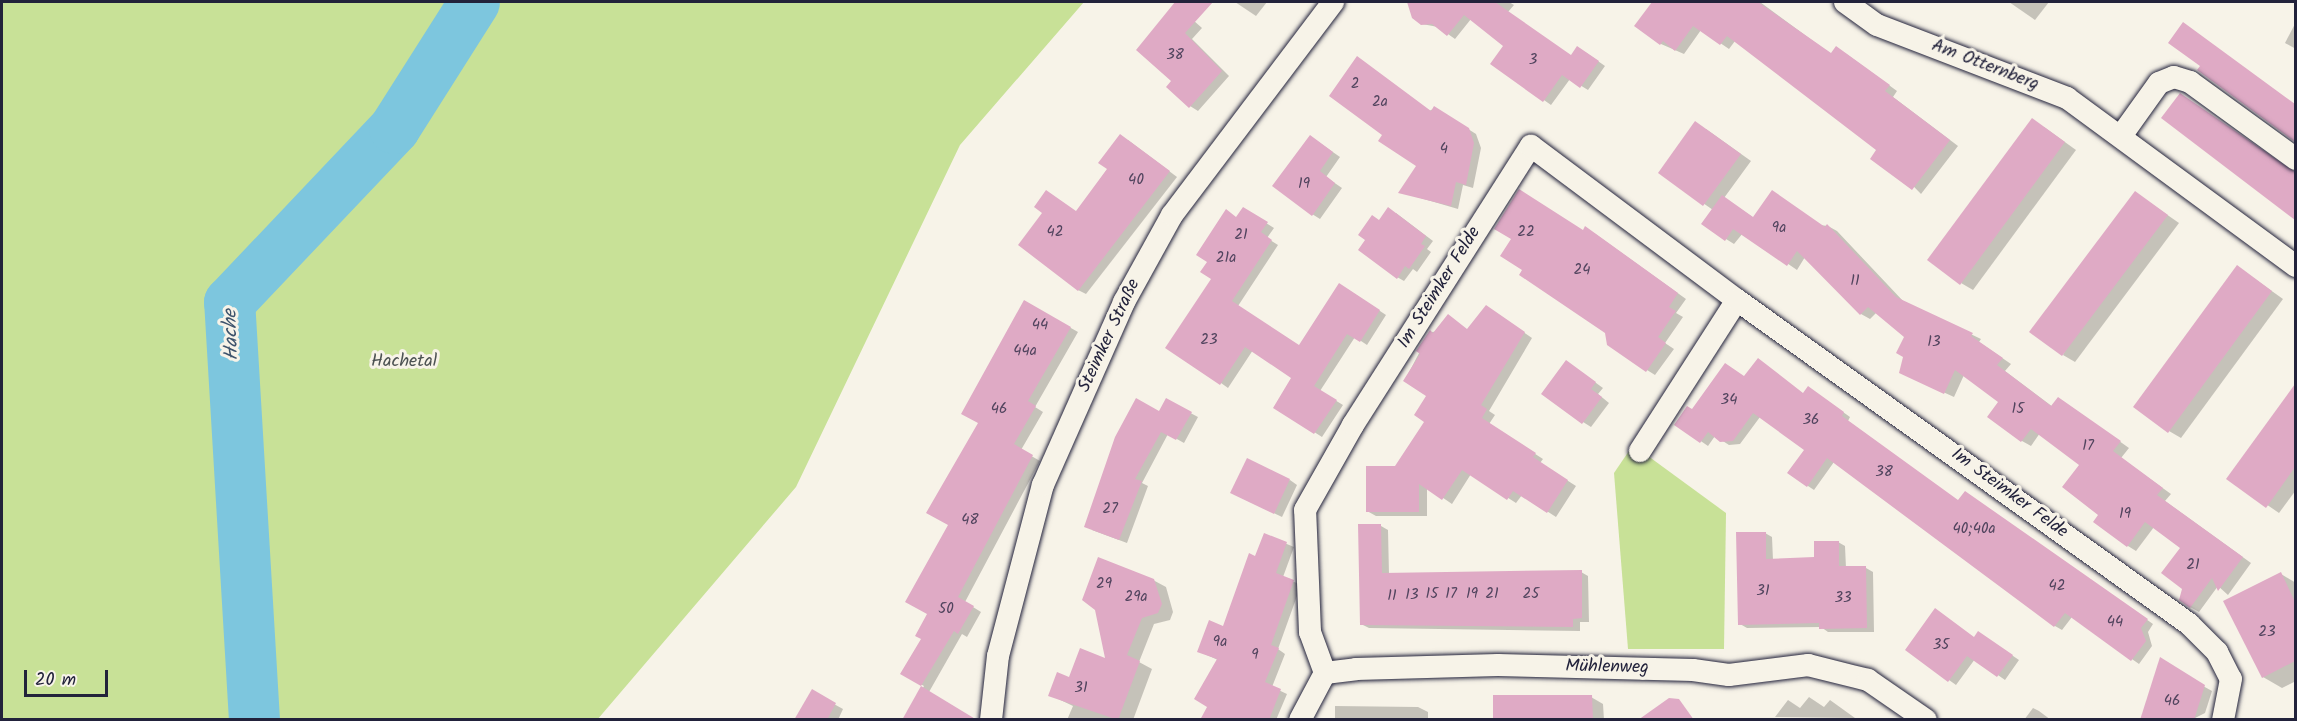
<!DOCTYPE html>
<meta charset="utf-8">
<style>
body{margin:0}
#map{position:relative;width:2297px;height:721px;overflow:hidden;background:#f7f3e8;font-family:Kalam,sans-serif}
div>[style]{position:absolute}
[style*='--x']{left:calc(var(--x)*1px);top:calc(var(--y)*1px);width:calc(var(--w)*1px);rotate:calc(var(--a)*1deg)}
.green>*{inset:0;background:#c8e197}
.shadow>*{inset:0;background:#0003}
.river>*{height:51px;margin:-25.5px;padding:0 25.5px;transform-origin:25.5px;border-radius:25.5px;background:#7dc6de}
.building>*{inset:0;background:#dfaac5}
.roads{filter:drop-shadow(0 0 2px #22223b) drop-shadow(0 0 2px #22223b)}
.street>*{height:22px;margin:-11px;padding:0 11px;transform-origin:11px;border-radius:11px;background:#f7f3e8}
span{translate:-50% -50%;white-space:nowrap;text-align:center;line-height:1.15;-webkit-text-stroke:6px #f7f3e8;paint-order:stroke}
.number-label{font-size:15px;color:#51445e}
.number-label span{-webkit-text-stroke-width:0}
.street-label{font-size:18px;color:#22223b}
.park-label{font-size:18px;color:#4c5252}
.water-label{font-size:20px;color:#3d536c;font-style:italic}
.frame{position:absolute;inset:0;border:3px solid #22223b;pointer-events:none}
.scale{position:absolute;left:24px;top:670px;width:84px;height:27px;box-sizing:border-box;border:3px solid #22223b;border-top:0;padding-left:8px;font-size:18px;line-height:21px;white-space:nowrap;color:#22223b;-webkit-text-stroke:4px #f7f3e8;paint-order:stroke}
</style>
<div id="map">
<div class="green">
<i style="clip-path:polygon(2px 2px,1084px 2px,960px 145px,796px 487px,597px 720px,2px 719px)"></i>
<i style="clip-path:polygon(1633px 445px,1726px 513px,1724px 649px,1628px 649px,1614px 473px)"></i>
</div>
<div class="shadow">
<i style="clip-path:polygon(1235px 2px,1267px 2px,1256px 16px)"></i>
<i style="clip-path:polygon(1417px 2px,1509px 2px,1514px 5px,1508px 12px,1572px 57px,1585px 52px,1605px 66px,1588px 90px,1570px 79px,1551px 105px,1493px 64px,1505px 46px,1471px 19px,1455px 39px,1438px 27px,1422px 24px,1411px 9px)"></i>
<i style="clip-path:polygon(1654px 2px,1760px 2px,1832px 55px,1845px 53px,1897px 91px,1893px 97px,1958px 146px,1921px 194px,1878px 150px,1735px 41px,1729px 49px,1701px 30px,1684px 54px,1661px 44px,1636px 26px)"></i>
<i style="clip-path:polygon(2009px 2px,2049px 2px,2035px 20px)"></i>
<i style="clip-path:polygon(1184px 12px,1202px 28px,1192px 39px,1229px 76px,1198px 111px,1190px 106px,1173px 81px)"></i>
<i style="clip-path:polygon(2296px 22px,2296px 49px,2285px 43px)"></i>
<i style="clip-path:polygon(1435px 108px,1476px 134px,1481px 148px,1473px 188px,1463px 185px,1458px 209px,1400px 192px,1418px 165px,1384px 134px)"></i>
<i style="clip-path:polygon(2164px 118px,2296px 172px,2296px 217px)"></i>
<i style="clip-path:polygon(2044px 127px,2076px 150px,1973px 290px,1961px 283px)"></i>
<i style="clip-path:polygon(1706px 129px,1751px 161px,1724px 198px,1754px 218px,1828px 226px,1837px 231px,1904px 302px,1981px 339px,1979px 342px,2011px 364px,2005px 371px,2053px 407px,2067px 404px,2129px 448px,2121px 458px,2171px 494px,2165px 501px,2251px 563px,2228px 595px,2218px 586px,2199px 612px,2190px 607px,2184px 588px,2182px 547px,2154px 527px,2136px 551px,2128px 546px,2100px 515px,2081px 464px,2040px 433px,2031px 446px,2022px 441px,2000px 402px,1964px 375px,1954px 397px,1910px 377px,1904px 356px,1906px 337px,1877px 312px,1870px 319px,1861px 314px,1805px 257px,1797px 270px,1743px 233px,1734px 244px,1726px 239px,1713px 210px,1660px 173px)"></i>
<i style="clip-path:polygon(1128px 140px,1177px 177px,1086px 294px,1078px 290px,1077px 212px)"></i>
<i style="clip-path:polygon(1317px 141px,1340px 157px,1326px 177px,1342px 188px,1320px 219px,1312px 214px)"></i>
<i style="clip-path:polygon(2136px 193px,2179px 223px,2075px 362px,2063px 355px)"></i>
<i style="clip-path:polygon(1244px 209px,1274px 228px,1267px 238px,1278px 245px,1238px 306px,1299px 346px,1347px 289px,1386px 315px,1367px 345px,1355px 337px,1320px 391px,1343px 405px,1322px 437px,1275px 407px,1293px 377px,1253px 350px,1228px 388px,1221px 383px,1214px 279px)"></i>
<i style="clip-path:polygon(1396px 213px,1433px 241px,1427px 249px,1431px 252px,1417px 272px,1413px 269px,1404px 281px,1397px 277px,1380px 221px)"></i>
<i style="clip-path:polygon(1584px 232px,1594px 233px,1686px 299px,1676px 313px,1683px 317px,1665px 343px,1674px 349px,1655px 375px,1647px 370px)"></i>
<i style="clip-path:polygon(2238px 267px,2283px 299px,2181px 438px,2169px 431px)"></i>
<i style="clip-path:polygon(1025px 302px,1078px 332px,1035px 407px,1043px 412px,1021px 450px,1040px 461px,965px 602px,981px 612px,967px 637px,962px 634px,929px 692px,904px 720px,924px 686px,902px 674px,923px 639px,950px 525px,980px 423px)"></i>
<i style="clip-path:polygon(1495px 312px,1532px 338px,1489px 411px,1495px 415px,1489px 424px,1543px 459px,1540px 463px,1576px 486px,1556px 517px,1522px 495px,1516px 503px,1471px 474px,1452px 504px,1427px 487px,1427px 516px,1376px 516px,1367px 511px,1426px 422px,1428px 395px,1405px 380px,1430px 332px,1468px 330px)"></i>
<i style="clip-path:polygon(1574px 367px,1603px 388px,1598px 394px,1609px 403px,1591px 427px,1583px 422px)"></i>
<i style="clip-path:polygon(1745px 378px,1804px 394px,1815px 392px,1850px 417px,1848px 421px,1959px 502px,1972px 497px,2153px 624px,2148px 632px,2152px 646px,2139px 664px,2072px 617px,2062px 630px,2055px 626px,1834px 462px,1814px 490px,1808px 486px,1806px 449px,1760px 417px,1740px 444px,1729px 445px,1715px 436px,1708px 446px,1676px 424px)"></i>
<i style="clip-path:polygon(2296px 387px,2296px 490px,2279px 513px,2228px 478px)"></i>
<i style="clip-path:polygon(1166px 400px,1198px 417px,1184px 443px,1168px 434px,1142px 483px,1148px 486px,1127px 543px,1092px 530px)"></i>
<i style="clip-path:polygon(1290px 480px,1297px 485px,1282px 517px,1240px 497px)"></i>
<i style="clip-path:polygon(1381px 526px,1388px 530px,1389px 574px,1581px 572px,1588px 576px,1589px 622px,1580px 622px,1580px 631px,1369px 628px,1361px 624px)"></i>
<i style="clip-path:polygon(1765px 533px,1772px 537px,1773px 560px,1815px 559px,1838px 542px,1845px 546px,1846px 568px,1866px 568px,1873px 572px,1874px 632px,1828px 632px,1821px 627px,1747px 628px,1740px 624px)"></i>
<i style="clip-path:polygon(1265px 535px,1294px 547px,1283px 577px,1301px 585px,1278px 649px,1285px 654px,1272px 687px,1287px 694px,1276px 720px,1201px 720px,1209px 706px,1218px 660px,1198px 651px,1224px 628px)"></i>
<i style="clip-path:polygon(2281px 574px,2296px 583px,2296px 681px,2282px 688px,2263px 677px)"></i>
<i style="clip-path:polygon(1153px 580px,1166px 587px,1173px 612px,1170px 620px,1154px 624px,1139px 662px,1152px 669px,1133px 720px,1067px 720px,1073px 706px,1050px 695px,1107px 660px)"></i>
<i style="clip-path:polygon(1985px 637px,2019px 660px,2005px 680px,1975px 659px,1956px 685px,1907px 650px)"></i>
<i style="clip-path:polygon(2176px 671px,2212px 691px,2205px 713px,2191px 720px)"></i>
<i style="clip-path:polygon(812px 692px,843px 709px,838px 720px,811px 720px)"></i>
<i style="clip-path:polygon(1591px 697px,1603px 704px,1604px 720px,1495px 720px)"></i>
<i style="clip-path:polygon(1809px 697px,1824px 707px,1830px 700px,1855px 718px,1775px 717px,1788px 700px,1800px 708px)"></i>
<i style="clip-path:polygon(1335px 706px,1418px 707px,1428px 712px,1428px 720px,1335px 720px)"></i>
<i style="clip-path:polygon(2033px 708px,2039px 711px,2051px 720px,2024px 720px)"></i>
</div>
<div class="river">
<i style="--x:254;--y:720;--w:419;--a:-93.4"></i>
<i style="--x:229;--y:302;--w:240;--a:-46.5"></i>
<i style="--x:394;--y:128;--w:149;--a:-57.6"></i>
</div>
<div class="building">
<i style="clip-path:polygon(1175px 2px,1213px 2px,1185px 33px,1222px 71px,1189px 108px,1166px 87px,1171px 81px,1136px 50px)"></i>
<i style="clip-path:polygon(1407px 2px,1495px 2px,1571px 55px,1577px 46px,1599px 61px,1580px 88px,1562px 75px,1543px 102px,1490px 64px,1503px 46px,1464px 15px,1447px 36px,1432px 24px,1421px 25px,1412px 18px)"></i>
<i style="clip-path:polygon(1652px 2px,1758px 2px,1831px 53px,1836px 46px,1890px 85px,1885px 91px,1950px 140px,1912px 190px,1870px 159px,1876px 150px,1727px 36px,1720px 45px,1693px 26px,1675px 51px,1663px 41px,1660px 45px,1634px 26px)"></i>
<i style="clip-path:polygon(2183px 22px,2295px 104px,2295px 142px,2197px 70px,2200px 66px,2168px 43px)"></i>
<i style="clip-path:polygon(1357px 56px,1431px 111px,1434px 106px,1469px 128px,1474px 143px,1466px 185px,1456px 182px,1451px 206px,1398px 193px,1416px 166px,1378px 141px,1382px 135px,1329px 96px)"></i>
<i style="clip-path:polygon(2180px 93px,2295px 172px,2295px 220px,2161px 118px)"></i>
<i style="clip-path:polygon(2032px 118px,2065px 142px,1960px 285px,1927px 260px)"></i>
<i style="clip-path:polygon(1695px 121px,1741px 154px,1703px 206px,1658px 173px)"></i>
<i style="clip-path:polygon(1120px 134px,1170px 171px,1078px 291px,1018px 245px,1042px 213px,1034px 207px,1046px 190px,1076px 211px,1107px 169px,1098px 163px)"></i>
<i style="clip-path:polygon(1310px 135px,1333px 152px,1320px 171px,1335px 183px,1312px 216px,1272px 186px)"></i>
<i style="clip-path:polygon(1519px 189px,1583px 230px,1585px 226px,1678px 293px,1669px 307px,1676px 311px,1658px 337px,1666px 343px,1646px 372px,1607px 345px,1605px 333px,1519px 275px,1522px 270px,1500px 256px,1511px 239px,1494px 229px)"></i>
<i style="clip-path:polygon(1772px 190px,1825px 227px,1827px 224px,1896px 297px,1973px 333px,1971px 336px,2003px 358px,1997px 365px,2051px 406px,2058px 397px,2121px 441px,2113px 451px,2163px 488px,2157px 495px,2243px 557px,2218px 591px,2212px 578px,2190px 608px,2179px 600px,2182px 589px,2161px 573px,2180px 548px,2145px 522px,2127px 547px,2093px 522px,2098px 515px,2062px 487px,2079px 465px,2031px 429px,2021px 442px,1987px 417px,1998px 402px,1955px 370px,1944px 394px,1899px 373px,1903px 357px,1896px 353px,1904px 337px,1868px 307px,1860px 315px,1797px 251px,1787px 266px,1733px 229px,1725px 241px,1701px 224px,1722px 195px,1753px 217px)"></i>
<i style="clip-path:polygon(2135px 191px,2168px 215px,2062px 356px,2029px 332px)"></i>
<i style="clip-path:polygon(1243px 207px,1268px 222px,1261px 232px,1272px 240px,1232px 301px,1299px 345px,1339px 283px,1380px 310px,1360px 342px,1347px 334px,1314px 386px,1337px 400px,1314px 434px,1273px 408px,1291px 378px,1245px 347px,1220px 385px,1165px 348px,1211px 279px,1200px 272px,1207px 262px,1196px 255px,1226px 209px,1236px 217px)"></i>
<i style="clip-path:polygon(1388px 207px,1426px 236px,1421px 244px,1425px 246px,1409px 269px,1405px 266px,1397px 279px,1358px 250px,1365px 240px,1358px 235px,1372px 215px,1379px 220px)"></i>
<i style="clip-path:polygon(2237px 265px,2272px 291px,2168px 433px,2133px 407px)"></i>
<i style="clip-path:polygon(1024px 300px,1071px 327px,1028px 401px,1036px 406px,1014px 444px,1033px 455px,958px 597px,974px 606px,958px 634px,954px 631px,921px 686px,900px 674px,921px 639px,915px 636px,927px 614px,905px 602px,948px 525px,926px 513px,978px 423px,961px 414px)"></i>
<i style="clip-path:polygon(1486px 305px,1525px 332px,1481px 405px,1487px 409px,1482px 418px,1536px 453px,1533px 457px,1568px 480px,1547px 513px,1513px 491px,1507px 500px,1462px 470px,1442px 500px,1419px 484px,1419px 512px,1366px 512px,1366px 466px,1395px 466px,1424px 422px,1414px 415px,1426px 396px,1403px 381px,1420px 354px,1416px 351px,1430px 330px,1433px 333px,1448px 314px,1467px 329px)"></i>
<i style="clip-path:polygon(1758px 358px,1803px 393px,1808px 386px,1844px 412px,1842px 416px,1958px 500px,1965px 491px,2148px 619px,2141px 628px,2146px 641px,2131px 661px,2065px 613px,2054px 627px,1827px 458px,1807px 487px,1787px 473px,1804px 450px,1753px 413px,1733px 441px,1720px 442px,1708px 432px,1700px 443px,1674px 425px,1687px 406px,1692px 409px,1725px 363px,1744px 376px)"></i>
<i style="clip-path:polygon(1566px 360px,1596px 382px,1591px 389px,1602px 397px,1582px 424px,1541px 394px)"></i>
<i style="clip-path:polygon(2295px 384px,2295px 467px,2266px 508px,2226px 479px)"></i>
<i style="clip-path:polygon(1136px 398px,1159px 411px,1166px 398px,1192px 412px,1176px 440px,1161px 432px,1135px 479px,1142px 481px,1119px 540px,1084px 527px,1115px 437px)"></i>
<i style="clip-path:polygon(1247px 458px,1290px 479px,1274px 514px,1230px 493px)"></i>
<i style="clip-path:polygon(1358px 524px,1381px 524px,1382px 573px,1582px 570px,1582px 618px,1573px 619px,1573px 627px,1360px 625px)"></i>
<i style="clip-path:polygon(1736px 532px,1766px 532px,1766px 559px,1814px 557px,1814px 541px,1839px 541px,1839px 566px,1866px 566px,1867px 628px,1819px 629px,1819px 623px,1738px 625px)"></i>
<i style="clip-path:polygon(1264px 533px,1287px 542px,1276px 573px,1294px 580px,1271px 645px,1279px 648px,1265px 682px,1281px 689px,1269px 720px,1200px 720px,1207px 707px,1194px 699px,1217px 659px,1197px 652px,1209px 620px,1223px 626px,1249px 553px,1255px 556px)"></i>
<i style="clip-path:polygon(1098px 557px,1154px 579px,1162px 604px,1158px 613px,1142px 618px,1127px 655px,1140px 661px,1118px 720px,1048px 696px,1057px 672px,1069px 677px,1080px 648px,1105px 658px,1095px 610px,1082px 600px)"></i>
<i style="clip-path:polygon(2281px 572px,2295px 602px,2295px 661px,2262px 678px,2223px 601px)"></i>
<i style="clip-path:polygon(1935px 608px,1974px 637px,1978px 631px,2013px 655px,1997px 677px,1967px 656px,1948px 682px,1905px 650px)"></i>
<i style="clip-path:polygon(2160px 657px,2205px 685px,2194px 720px,2140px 720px)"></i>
<i style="clip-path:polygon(921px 686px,977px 720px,902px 720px)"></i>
<i style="clip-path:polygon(812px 689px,836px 703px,827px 720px,794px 720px)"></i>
<i style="clip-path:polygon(1493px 695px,1592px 695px,1593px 720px,1493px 720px)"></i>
<i style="clip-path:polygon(1669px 698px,1679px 699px,1694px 720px,1638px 720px)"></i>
</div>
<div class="roads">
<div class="street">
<i style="--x:1845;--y:2;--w:39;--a:36"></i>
<i style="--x:1877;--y:25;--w:204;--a:21"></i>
<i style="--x:2067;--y:98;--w:284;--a:36.3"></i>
<i style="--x:2121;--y:136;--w:65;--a:-54.4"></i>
<i style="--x:2159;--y:83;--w:16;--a:-22"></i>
<i style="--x:2174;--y:77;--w:17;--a:17"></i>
<i style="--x:2190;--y:82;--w:131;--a:36"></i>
<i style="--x:1640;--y:451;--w:179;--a:-57.3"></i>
<i style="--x:1325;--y:673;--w:44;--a:-110.1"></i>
<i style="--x:1310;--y:632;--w:122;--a:-92.3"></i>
<i style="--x:1305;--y:510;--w:98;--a:-60.5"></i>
<i style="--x:1353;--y:425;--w:331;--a:-57.5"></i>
<i style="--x:1531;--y:146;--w:257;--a:36.8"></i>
<i style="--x:1737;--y:300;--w:556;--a:35.63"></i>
<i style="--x:2189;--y:624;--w:40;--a:45"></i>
<i style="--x:2217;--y:652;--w:30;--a:63"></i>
<i style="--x:2231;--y:679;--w:42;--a:101"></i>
<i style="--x:991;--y:720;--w:64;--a:-83.8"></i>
<i style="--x:998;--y:656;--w:177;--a:-75.3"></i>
<i style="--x:1043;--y:485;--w:200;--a:-66.1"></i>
<i style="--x:1124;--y:302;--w:99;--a:-61.1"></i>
<i style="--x:1172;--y:215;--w:267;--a:-52.9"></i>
<i style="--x:1300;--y:720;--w:53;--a:-62"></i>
<i style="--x:1325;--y:673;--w:31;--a:-7"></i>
<i style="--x:1356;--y:669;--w:142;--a:-1.6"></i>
<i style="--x:1498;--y:665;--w:195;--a:1.5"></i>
<i style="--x:1693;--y:670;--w:36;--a:8"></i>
<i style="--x:1729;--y:675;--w:80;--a:-7.2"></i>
<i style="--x:1808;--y:665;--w:62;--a:14"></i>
<i style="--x:1868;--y:680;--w:70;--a:34.6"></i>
</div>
</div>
<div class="number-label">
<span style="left:1175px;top:56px">38</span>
<span style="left:1533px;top:61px">3</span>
<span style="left:1355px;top:85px">2</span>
<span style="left:1380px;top:103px">2a</span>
<span style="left:1444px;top:150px">4</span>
<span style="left:1136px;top:181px">40</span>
<span style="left:1304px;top:185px">19</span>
<span style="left:1779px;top:229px">9a</span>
<span style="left:1055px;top:233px">42</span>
<span style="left:1526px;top:233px">22</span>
<span style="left:1241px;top:236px">21</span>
<span style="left:1226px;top:259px">21a</span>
<span style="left:1582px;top:271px">24</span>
<span style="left:1855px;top:282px">11</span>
<span style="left:1040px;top:326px">44</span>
<span style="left:1209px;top:341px">23</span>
<span style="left:1934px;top:343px">13</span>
<span style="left:1025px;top:352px">44a</span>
<span style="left:1729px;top:401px">34</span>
<span style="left:999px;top:410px">46</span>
<span style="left:2018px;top:410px">15</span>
<span style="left:1811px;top:421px">36</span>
<span style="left:2088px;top:447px">17</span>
<span style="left:1884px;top:473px">38</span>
<span style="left:1110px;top:510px">27</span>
<span style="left:2125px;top:515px">19</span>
<span style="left:970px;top:521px">48</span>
<span style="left:1974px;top:530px">40;40a</span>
<span style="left:2193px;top:566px">21</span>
<span style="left:1104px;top:585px">29</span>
<span style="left:2057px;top:587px">42</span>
<span style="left:1763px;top:592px">31</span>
<span style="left:1432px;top:595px">15</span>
<span style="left:1451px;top:595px">17</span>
<span style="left:1472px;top:595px">19</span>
<span style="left:1492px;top:595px">21</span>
<span style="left:1531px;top:595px">25</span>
<span style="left:1412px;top:596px">13</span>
<span style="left:1392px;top:597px">11</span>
<span style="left:1136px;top:598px">29a</span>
<span style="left:1843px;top:599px">33</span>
<span style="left:946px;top:610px">50</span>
<span style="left:2115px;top:623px">44</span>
<span style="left:2267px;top:633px">23</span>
<span style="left:1220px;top:643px">9a</span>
<span style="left:1941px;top:646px">35</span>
<span style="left:1255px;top:656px">9</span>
<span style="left:1081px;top:689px">31</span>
<span style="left:2172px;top:702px">46</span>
</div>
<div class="street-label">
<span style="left:1985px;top:66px;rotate:21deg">Am Otternberg</span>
<span style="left:1440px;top:288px;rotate:-58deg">Im Steimker Felde</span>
<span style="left:1110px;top:336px;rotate:-65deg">Steimker Straße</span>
<span style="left:2009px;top:494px;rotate:36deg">Im Steimker Felde</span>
<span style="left:1607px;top:668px;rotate:1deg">Mühlenweg</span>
</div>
<div class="park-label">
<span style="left:404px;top:362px">Hachetal</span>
</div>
<div class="water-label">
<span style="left:232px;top:335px;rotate:-92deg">Hache</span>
</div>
<div class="frame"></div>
<div class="scale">20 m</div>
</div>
